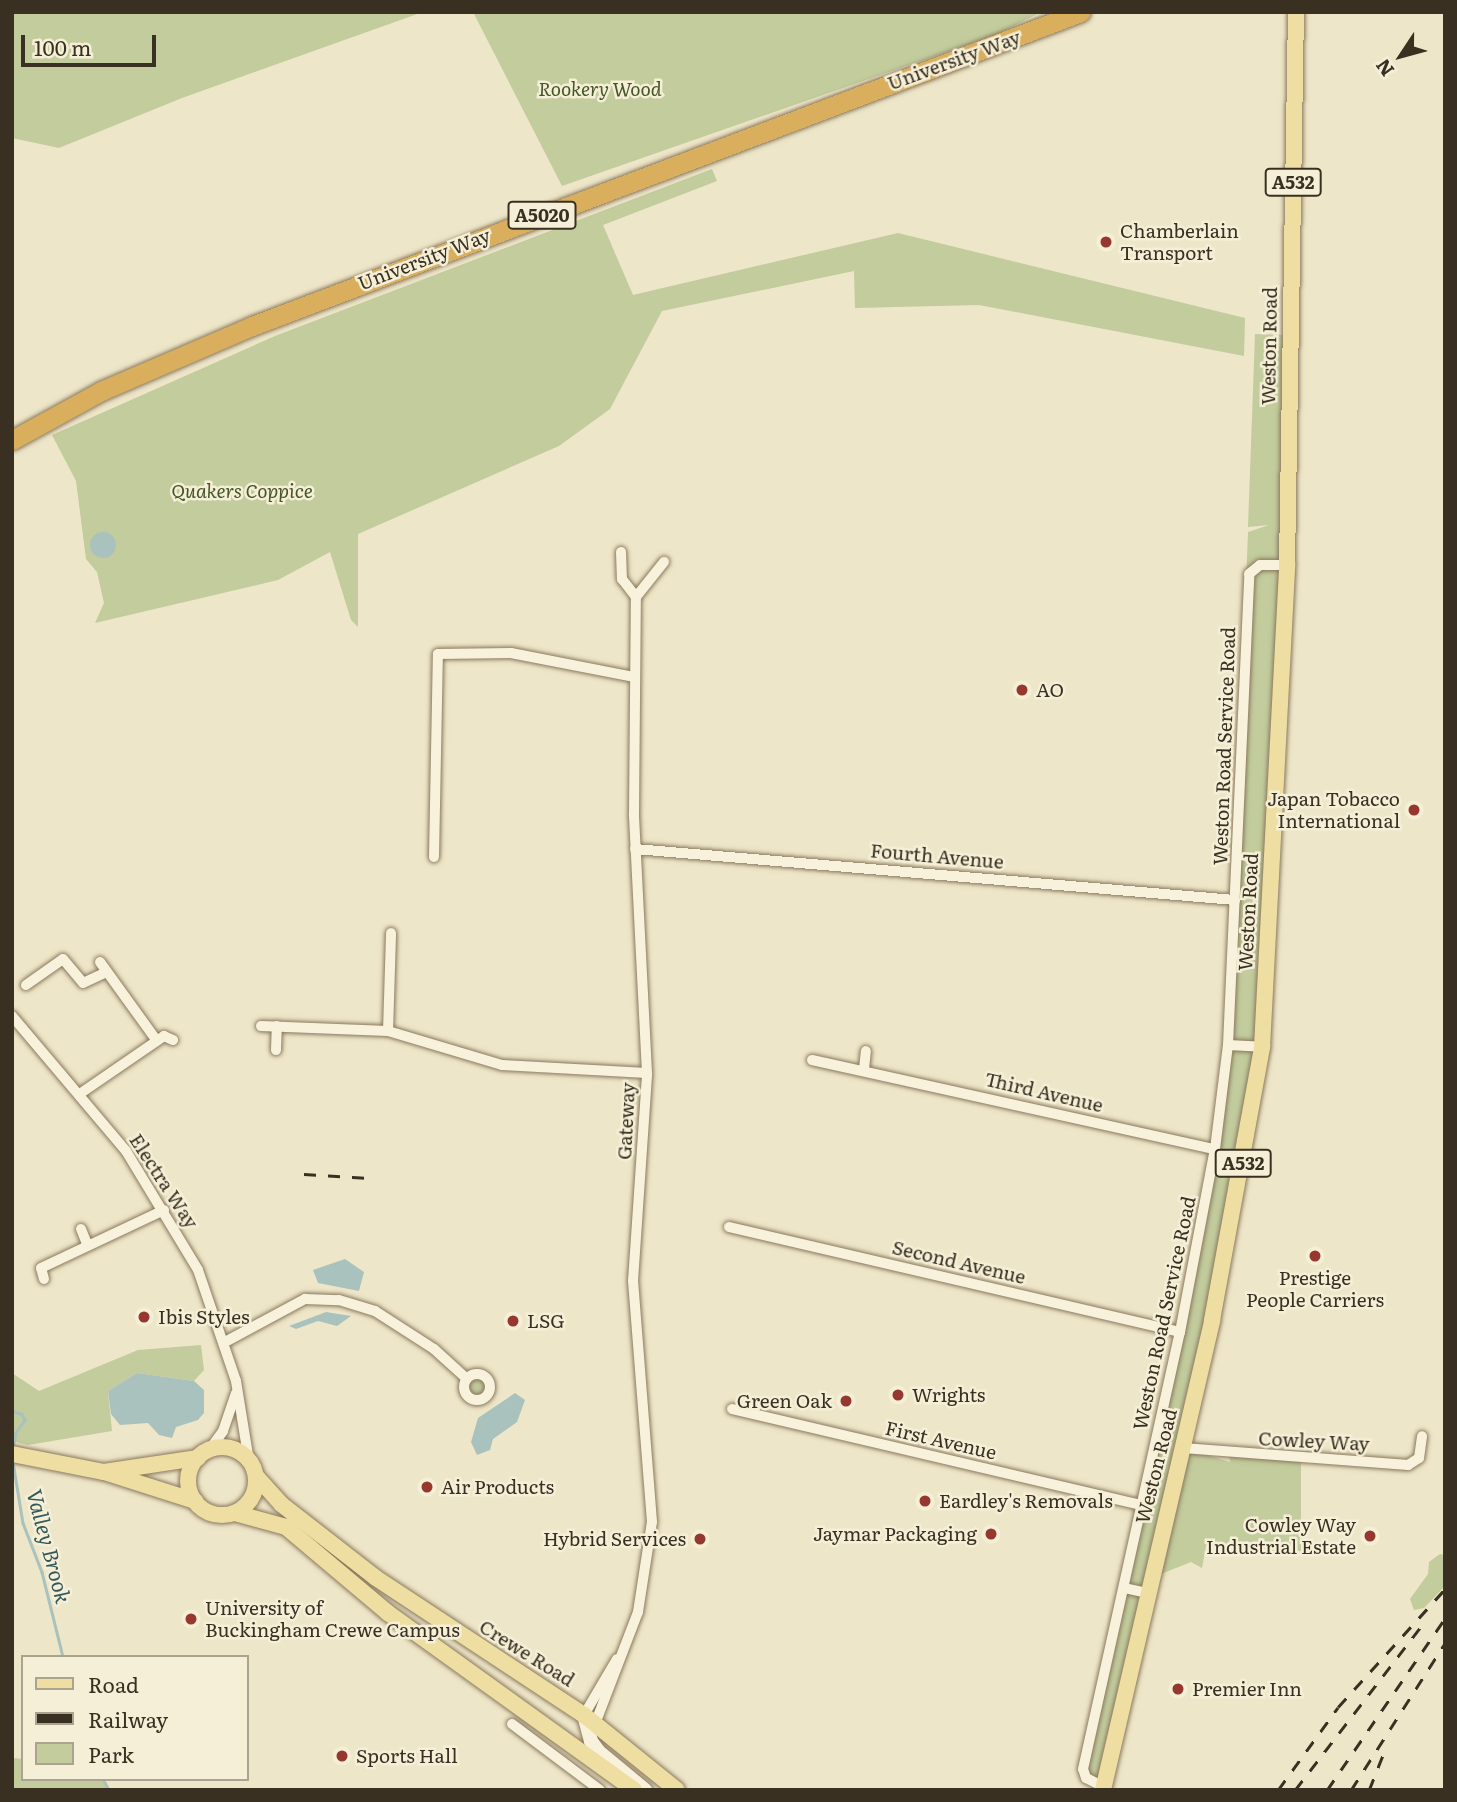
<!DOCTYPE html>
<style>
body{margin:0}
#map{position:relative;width:1457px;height:1802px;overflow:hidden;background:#eee6c8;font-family:Literata,serif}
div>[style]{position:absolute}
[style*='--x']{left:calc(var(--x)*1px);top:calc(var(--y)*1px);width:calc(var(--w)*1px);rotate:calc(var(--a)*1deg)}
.green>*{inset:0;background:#c2cc9c}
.round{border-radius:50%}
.water>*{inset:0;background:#a9c2bd}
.stream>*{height:2.5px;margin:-1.25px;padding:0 1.25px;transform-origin:1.25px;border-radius:1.25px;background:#a9c2bd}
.roads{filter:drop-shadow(0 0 2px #8a795e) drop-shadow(0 0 2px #8a795e)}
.street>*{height:10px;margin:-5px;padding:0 5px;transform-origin:5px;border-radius:5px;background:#f8f2dc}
.street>.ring{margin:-5px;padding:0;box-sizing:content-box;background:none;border:10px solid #f8f2dc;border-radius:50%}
.secondary>*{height:14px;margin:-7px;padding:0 7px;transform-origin:7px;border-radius:7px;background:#f8f2dc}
.primary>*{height:16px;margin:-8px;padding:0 8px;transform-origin:8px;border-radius:8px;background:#efdea2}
.primary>.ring{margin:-8px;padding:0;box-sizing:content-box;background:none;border:16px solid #efdea2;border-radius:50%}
.highway>*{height:19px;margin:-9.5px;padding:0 9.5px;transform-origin:9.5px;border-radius:9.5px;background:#d9ae5d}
.rail>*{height:2.5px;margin-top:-1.25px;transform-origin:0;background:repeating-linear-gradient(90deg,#3a3021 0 12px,transparent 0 24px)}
.dots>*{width:19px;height:19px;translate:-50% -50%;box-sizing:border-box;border:4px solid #f5efd8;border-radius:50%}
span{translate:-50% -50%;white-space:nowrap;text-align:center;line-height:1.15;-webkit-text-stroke:5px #f5efd8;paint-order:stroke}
.shield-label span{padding:2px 5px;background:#f5efd8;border:2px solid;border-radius:5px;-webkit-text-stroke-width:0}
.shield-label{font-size:18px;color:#3a3021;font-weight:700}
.street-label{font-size:19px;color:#3a3021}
.park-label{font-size:19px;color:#465628;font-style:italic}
.poi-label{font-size:19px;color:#3a3021}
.left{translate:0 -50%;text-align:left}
.right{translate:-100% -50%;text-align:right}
.water-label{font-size:21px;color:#31595a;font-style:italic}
.frame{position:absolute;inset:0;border:14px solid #3a3021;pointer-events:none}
.legend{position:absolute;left:21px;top:1655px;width:228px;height:126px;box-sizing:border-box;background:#f5efd8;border:2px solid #aaa38f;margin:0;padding:9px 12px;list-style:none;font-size:21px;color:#3a3021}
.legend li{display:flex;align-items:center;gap:14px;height:35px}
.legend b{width:35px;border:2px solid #aaa38f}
.north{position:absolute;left:1366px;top:21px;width:70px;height:70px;-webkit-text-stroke:5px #f5efd8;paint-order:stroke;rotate:234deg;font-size:19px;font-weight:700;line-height:28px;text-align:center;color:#3a3021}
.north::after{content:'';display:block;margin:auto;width:24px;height:32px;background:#3a3021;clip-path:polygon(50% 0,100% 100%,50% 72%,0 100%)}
.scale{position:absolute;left:21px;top:35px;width:135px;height:32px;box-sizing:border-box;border:4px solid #3a3021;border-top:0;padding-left:9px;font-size:21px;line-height:24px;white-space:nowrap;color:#3a3021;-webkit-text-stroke:5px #f5efd8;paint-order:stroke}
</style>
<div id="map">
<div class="green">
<i style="clip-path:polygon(12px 12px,423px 12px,182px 98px,59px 148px,12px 138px)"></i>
<i style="clip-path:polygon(473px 12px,1041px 12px,998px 34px,562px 186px)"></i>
<i style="clip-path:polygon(712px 169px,717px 181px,603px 225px,633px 295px,898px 233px,1245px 318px,1244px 356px,979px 305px,855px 308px,854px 271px,662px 311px,610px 409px,559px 446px,358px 534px,358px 627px,351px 620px,330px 552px,278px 580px,95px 623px,104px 603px,97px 572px,86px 559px,76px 481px,52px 435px,275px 336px)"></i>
<i style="clip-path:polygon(1255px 334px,1290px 335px,1262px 1047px,1183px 1448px,1230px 1462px,1229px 1452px,1301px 1456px,1301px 1553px,1206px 1546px,1202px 1568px,1191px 1562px,1161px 1574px,1104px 1787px,1086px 1778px,1180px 1332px,1228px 1045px,1248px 532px,1269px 525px,1248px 527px)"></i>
<i style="clip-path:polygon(201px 1345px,204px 1370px,194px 1381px,137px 1373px,108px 1391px,112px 1431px,28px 1445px,12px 1441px,12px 1373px,39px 1391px,138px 1350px)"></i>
<i class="round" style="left:463px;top:1373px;width:28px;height:28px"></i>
<i style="clip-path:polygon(1440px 1554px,1445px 1555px,1445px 1586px,1424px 1608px,1414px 1610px,1410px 1599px,1428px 1574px,1429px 1562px)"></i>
<i style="clip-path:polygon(12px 1758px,23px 1759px,23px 1779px,103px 1779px,109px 1790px,12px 1790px)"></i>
</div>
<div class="water">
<i class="round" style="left:90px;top:532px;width:26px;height:26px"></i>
<i style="clip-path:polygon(345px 1259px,364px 1272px,359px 1291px,318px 1283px,313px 1270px)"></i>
<i style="clip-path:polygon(326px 1312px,351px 1316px,337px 1326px,318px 1321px,296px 1329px,289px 1326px)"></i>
<i style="clip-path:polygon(137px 1373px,194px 1381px,204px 1390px,204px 1413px,198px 1420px,176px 1427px,172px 1438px,159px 1435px,148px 1423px,120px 1425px,111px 1414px,108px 1391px)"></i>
<i style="clip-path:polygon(515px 1393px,525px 1400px,517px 1422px,493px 1439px,490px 1450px,477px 1455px,471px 1442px,478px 1418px)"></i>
</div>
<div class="stream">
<i style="--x:12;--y:1411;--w:10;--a:17"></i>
<i style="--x:22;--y:1414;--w:7;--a:63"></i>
<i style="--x:25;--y:1420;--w:16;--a:125"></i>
<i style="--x:16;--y:1433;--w:15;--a:101"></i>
<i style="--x:13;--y:1462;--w:62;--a:80.7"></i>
<i style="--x:23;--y:1523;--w:53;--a:68.8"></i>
<i style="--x:42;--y:1572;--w:88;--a:76.1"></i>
<i style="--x:103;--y:1779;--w:13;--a:61"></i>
</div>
<div class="roads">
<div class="street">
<i style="--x:621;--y:552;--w:27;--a:88"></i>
<i style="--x:622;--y:579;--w:23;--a:52"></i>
<i style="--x:635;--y:849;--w:602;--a:4.86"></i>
<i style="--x:434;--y:857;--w:203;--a:-88.9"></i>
<i style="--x:438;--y:654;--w:73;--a:-0.8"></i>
<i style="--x:511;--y:653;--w:126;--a:11"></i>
<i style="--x:100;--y:962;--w:97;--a:54.2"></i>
<i style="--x:26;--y:985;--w:45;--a:-35.1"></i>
<i style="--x:63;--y:959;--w:31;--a:50"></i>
<i style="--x:83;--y:983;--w:26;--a:-25"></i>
<i style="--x:12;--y:1016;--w:177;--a:49.8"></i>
<i style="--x:126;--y:1151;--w:139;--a:58.8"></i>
<i style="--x:198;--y:1270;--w:117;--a:71.1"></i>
<i style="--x:236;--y:1381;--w:81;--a:80.8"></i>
<i style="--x:261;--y:1026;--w:127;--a:2.3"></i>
<i style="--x:388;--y:1031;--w:119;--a:16.6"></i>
<i style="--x:502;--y:1065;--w:145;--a:3.2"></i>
<i style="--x:388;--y:1031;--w:98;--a:-88.2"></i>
<i style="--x:1228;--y:1045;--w:34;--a:3"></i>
<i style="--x:276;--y:1050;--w:24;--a:-88"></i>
<i style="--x:812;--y:1060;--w:413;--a:12.5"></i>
<i style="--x:864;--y:1069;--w:18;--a:-84"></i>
<i style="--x:81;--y:1093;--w:101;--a:-34.5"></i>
<i style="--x:164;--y:1036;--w:10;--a:24"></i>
<i style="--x:729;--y:1227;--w:463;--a:13.1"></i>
<i style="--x:81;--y:1229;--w:18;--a:68"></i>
<i style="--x:44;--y:1279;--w:11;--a:-105"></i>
<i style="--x:41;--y:1268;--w:136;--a:-25.2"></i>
<i style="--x:225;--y:1342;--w:91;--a:-28.3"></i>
<i style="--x:305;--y:1299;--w:34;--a:2"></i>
<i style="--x:339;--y:1300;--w:38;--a:17"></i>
<i style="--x:375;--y:1311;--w:70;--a:32.8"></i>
<i style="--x:434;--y:1349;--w:43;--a:42.2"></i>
<i class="ring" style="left:464px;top:1374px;width:16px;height:16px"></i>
<i style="--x:732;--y:1409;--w:420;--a:13.2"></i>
<i style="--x:1183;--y:1448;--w:226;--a:4.3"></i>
<i style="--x:1408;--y:1465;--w:13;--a:-32"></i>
<i style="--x:1419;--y:1458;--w:22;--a:-82"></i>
<i style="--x:210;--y:1449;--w:22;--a:-54"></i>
<i style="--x:223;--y:1431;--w:40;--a:-71.1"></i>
<i style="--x:1124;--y:1588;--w:24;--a:12"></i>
<i style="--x:584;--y:1715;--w:65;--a:-59.5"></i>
<i style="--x:512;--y:1724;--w:110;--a:36.9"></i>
<i style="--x:595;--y:1724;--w:120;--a:-69"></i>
<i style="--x:638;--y:1612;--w:91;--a:-81.2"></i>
<i style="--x:652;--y:1522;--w:242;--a:-94.5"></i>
<i style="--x:633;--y:1281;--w:208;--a:-86.1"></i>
<i style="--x:647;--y:1073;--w:260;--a:-92.9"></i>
<i style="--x:634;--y:813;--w:216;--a:-89.5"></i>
<i style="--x:636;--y:597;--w:45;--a:-51.3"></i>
<i style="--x:1104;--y:1787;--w:20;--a:-153"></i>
<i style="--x:1086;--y:1778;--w:9;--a:-108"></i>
<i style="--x:1083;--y:1769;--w:448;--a:-77.5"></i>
<i style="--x:1180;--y:1332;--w:186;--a:-79.2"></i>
<i style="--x:1215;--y:1149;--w:105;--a:-82.9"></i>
<i style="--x:1228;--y:1045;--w:471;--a:-87.4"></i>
<i style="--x:1249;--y:574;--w:14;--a:-39"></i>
<i style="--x:1260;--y:565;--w:27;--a:0"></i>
</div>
<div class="secondary">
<i style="--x:584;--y:1715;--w:27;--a:75"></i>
<i style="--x:591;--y:1741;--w:14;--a:54"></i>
<i style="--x:599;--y:1752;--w:60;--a:39.6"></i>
</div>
<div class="primary">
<i class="ring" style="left:188px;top:1447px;width:52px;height:52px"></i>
<i style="--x:12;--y:1454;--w:94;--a:11.1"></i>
<i style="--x:104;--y:1472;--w:96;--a:17.7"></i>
<i style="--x:104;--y:1472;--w:95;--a:-8.5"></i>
<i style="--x:256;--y:1476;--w:38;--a:48"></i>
<i style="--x:281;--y:1504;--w:120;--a:37.9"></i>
<i style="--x:376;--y:1578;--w:249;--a:33.4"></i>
<i style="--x:584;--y:1715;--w:119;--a:38.9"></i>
<i style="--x:235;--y:1513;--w:53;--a:15.4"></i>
<i style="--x:286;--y:1527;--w:133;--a:40.1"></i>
<i style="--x:388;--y:1613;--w:303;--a:35.7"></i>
<i style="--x:1103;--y:1790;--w:482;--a:-76.9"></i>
<i style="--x:1212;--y:1320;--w:278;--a:-79.6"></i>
<i style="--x:1262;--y:1047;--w:483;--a:-87"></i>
<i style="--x:1287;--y:565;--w:553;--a:-89.07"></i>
</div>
<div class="highway">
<i style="--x:12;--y:440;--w:102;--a:-28.8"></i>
<i style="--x:101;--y:391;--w:164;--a:-23.3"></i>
<i style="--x:252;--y:326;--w:886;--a:-20.75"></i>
</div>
</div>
<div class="rail">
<i style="--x:304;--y:1174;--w:65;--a:3.5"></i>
<i style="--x:1278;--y:1790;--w:102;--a:-54.1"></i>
<i style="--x:1338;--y:1707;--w:159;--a:-47.8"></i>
<i style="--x:1295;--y:1790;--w:213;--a:-52.4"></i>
<i style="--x:1327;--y:1790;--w:209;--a:-55.5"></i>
<i style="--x:1351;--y:1790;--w:174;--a:-57.4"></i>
<i style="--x:1369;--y:1790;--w:46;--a:-68.4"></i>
</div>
<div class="dots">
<i style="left:1106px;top:242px;background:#97382f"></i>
<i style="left:1022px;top:690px;background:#97382f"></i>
<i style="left:1414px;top:810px;background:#97382f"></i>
<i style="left:1315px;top:1256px;background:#97382f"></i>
<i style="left:144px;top:1317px;background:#97382f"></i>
<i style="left:513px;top:1321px;background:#97382f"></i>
<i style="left:898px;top:1395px;background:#97382f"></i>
<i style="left:846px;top:1401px;background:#97382f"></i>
<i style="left:427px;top:1487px;background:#97382f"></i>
<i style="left:925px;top:1501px;background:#97382f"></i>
<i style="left:991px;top:1534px;background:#97382f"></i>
<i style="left:1370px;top:1536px;background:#97382f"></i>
<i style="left:700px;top:1539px;background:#97382f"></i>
<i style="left:191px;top:1619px;background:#97382f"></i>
<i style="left:1178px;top:1689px;background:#97382f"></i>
<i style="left:342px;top:1756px;background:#97382f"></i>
</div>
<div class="shield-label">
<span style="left:1293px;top:182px">A532</span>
<span style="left:542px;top:215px">A5020</span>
<span style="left:1243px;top:1163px">A532</span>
</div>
<div class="street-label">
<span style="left:954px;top:60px;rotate:-20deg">University Way</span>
<span style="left:424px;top:259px;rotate:-21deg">University Way</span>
<span style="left:1269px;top:346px;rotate:-89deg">Weston Road</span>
<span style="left:1224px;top:746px;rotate:-88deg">Weston Road Service Road</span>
<span style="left:937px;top:856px;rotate:5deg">Fourth Avenue</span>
<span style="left:1248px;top:912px;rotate:-87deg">Weston Road</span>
<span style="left:1044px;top:1092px;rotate:13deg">Third Avenue</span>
<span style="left:626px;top:1121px;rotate:-87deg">Gateway</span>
<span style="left:164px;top:1181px;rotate:57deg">Electra Way</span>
<span style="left:959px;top:1262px;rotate:13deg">Second Avenue</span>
<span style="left:1164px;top:1313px;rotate:-78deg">Weston Road Service Road</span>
<span style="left:941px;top:1440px;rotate:13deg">First Avenue</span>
<span style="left:1314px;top:1441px;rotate:3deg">Cowley Way</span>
<span style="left:1156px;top:1466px;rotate:-76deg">Weston Road</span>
<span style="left:527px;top:1653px;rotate:32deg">Crewe Road</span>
</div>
<div class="park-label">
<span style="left:600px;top:89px">Rookery Wood</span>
<span style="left:242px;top:491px">Quakers Coppice</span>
</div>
<div class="poi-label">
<span class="left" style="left:1120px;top:242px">Chamberlain<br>Transport</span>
<span class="left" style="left:1036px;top:690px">AO</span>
<span class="right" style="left:1400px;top:810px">Japan Tobacco<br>International</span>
<span style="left:1315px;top:1289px">Prestige<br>People Carriers</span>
<span class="left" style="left:158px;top:1317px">Ibis Styles</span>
<span class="left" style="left:527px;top:1321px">LSG</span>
<span class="left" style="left:912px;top:1395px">Wrights</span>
<span class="right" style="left:832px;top:1401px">Green Oak</span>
<span class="left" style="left:441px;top:1487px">Air Products</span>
<span class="left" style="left:939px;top:1501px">Eardley's Removals</span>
<span class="right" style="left:1356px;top:1536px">Cowley Way<br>Industrial Estate</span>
<span class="right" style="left:977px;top:1534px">Jaymar Packaging</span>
<span class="right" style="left:686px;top:1539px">Hybrid Services</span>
<span class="left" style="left:205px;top:1619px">University of<br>Buckingham Crewe Campus</span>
<span class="left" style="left:1192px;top:1689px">Premier Inn</span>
<span class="left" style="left:356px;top:1756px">Sports Hall</span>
</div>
<div class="water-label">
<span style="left:50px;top:1546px;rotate:75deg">Valley Brook</span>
</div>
<div class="frame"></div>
<ul class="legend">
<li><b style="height:9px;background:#efdea2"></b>Road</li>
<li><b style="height:9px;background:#3a3021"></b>Railway</li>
<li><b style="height:19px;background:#c2cc9c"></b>Park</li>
</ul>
<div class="north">N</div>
<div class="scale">100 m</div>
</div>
